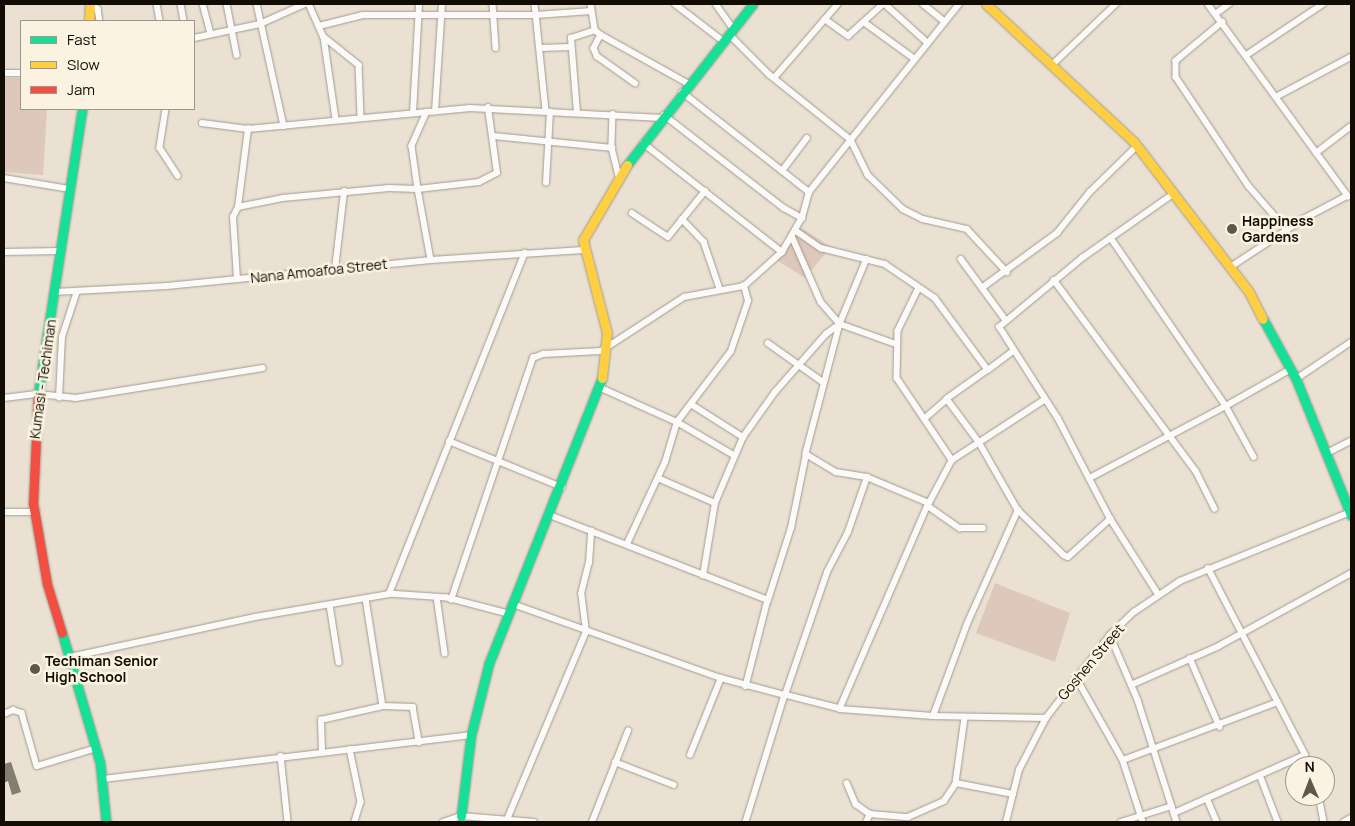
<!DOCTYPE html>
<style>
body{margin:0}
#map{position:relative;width:1355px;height:826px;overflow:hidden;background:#eae1d2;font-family:Manrope,sans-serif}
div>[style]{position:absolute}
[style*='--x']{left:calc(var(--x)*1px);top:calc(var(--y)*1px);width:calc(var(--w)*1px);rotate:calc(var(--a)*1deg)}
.green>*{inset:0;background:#ddc8bb}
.building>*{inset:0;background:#837e70}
.roads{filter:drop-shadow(0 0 1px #a19b8f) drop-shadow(0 0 1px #a19b8f)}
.street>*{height:5.5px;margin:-2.75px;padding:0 2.75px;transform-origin:2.75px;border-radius:2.75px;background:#fcfaf8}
.fast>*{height:9px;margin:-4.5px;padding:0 4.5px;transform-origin:4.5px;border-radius:4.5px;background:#16e098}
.slow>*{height:9px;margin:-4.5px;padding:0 4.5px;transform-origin:4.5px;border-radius:4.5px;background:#ffcf43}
.jam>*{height:9px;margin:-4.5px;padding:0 4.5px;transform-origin:4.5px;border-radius:4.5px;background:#f24e42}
.dots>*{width:14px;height:14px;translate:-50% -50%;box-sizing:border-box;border:2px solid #fcf2e1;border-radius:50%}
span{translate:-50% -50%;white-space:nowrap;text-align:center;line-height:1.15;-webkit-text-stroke:5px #fcf2e1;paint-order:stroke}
.poi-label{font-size:14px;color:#110c04;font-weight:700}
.left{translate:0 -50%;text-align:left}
.street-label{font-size:14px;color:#110c04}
.frame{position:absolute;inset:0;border:5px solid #110c04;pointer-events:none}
.legend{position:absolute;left:20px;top:20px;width:175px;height:90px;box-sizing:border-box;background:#fcf2e1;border:1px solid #9e9689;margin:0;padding:6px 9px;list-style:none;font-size:15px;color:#110c04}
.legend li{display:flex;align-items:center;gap:10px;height:25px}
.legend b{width:25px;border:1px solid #9e9689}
.north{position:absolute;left:1285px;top:756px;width:50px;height:50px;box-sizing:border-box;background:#fcf2e1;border:1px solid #9e9689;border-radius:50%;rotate:359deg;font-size:14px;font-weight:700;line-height:20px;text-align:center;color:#110c04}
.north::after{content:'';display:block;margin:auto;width:18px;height:22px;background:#5d574c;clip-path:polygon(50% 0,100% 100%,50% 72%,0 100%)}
</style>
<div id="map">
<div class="green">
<i style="clip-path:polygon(4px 78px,21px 78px,21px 109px,47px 109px,43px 175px,4px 172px)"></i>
<i style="clip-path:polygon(800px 227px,831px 247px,805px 278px,775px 259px)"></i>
<i style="clip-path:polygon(995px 583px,1070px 613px,1055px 662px,976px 633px)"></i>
</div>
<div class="building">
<i style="clip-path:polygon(11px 762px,21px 792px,12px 795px,8px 781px,4px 783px,4px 764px)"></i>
</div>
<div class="roads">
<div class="street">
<i style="--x:90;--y:4;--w:9;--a:32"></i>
<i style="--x:98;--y:9;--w:12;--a:81"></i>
<i style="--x:157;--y:4;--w:17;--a:80"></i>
<i style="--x:181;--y:4;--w:17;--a:80"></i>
<i style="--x:203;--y:4;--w:31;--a:75"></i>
<i style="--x:227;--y:4;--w:52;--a:78.9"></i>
<i style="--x:257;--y:4;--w:125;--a:77.5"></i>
<i style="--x:309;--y:4;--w:36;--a:66"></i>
<i style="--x:324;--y:37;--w:45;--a:38.7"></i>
<i style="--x:359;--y:65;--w:52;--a:87.8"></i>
<i style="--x:493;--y:4;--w:44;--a:86.1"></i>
<i style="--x:535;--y:4;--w:108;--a:84.1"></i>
<i style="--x:591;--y:4;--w:26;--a:81"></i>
<i style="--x:595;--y:30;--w:8;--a:40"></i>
<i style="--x:601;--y:35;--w:101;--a:29.1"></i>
<i style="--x:675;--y:4;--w:61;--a:37.6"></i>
<i style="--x:716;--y:4;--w:29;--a:55"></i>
<i style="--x:885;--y:4;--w:58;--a:42.2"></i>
<i style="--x:923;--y:4;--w:28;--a:39"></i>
<i style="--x:1208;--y:4;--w:238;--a:53.9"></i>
<i style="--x:1348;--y:196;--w:47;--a:152.4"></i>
<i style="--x:1306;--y:218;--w:91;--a:146.7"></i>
<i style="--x:1217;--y:13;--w:15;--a:-37"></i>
<i style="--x:825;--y:19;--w:29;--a:36"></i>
<i style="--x:848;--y:36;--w:47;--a:-42.4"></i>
<i style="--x:864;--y:22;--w:63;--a:36"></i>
<i style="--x:1223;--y:22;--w:61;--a:140.3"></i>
<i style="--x:1176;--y:61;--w:16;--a:90"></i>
<i style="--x:1176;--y:77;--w:130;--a:56.3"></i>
<i style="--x:1248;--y:185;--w:60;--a:49.1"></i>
<i style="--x:319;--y:26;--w:45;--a:-14"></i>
<i style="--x:363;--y:15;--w:173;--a:0"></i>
<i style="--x:536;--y:15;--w:55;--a:-4.2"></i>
<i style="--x:729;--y:34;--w:58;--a:45"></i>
<i style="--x:770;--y:75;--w:104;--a:38.7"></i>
<i style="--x:851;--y:140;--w:39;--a:64"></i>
<i style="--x:868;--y:175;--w:49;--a:44.2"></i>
<i style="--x:903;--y:209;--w:22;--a:27"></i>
<i style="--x:923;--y:219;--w:45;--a:12.8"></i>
<i style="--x:967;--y:229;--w:59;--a:47.1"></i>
<i style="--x:601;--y:35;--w:15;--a:118"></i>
<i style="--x:594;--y:48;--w:9;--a:69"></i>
<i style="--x:597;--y:56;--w:47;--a:35.4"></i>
<i style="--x:324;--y:37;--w:83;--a:81.7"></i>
<i style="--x:194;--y:38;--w:67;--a:-12"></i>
<i style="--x:260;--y:24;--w:49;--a:-24"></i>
<i style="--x:541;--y:48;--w:29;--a:-2"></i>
<i style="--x:1248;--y:54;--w:90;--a:-33.7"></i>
<i style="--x:1053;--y:64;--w:87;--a:-43.6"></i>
<i style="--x:4;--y:73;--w:17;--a:0"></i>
<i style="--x:775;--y:77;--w:96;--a:-49.2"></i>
<i style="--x:682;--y:92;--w:162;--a:38.2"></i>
<i style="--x:1276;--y:97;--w:85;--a:-28.1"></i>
<i style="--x:166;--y:109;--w:39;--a:99"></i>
<i style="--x:160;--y:148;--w:33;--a:57"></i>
<i style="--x:427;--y:112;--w:37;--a:114"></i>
<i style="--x:412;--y:146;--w:43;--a:82.1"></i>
<i style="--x:418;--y:189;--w:61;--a:-6.5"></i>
<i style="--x:479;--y:182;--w:20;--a:-27"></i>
<i style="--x:497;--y:173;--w:66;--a:-97.9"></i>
<i style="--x:435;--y:112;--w:108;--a:-86.3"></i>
<i style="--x:413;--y:113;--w:109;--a:-86.8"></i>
<i style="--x:577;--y:113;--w:75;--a:-94.6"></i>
<i style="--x:571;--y:38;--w:25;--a:-18"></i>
<i style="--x:613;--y:114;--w:34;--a:92"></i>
<i style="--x:612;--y:148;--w:29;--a:76"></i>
<i style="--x:664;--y:115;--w:152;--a:37.8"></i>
<i style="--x:784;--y:208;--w:21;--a:29"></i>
<i style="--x:202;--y:123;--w:46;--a:7.4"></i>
<i style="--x:494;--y:136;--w:119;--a:5.8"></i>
<i style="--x:643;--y:143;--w:177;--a:38.1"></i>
<i style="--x:1316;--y:153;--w:44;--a:-37.6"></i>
<i style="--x:782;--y:171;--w:41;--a:-52.9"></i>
<i style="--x:4;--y:178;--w:67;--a:9.5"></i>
<i style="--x:546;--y:183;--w:71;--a:-86.8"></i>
<i style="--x:238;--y:207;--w:46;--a:-11.3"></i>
<i style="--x:283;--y:198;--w:106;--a:-5.4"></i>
<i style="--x:389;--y:188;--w:29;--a:2"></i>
<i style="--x:418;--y:189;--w:72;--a:79.6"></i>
<i style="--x:632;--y:213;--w:43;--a:33.7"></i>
<i style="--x:668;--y:237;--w:59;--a:-51.2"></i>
<i style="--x:682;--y:219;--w:32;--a:46"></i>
<i style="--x:704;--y:242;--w:50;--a:71.2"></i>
<i style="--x:795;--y:230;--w:32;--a:35"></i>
<i style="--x:821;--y:248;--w:66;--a:14"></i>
<i style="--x:885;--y:264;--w:60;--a:34.2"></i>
<i style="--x:935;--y:298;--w:89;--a:53.6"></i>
<i style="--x:988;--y:370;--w:50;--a:144.7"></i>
<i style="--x:947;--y:399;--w:54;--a:53.3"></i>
<i style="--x:979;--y:442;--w:78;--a:60.2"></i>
<i style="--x:1018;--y:510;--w:64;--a:44.4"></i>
<i style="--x:1064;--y:555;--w:4;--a:27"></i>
<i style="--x:1068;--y:557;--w:57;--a:-42.1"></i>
<i style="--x:792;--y:236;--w:72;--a:66.3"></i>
<i style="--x:821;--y:302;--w:29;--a:49"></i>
<i style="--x:840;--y:324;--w:59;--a:19.7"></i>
<i style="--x:1111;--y:238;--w:204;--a:55.6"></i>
<i style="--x:1226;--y:406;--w:75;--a:-29.6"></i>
<i style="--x:4;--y:252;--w:56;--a:-1"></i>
<i style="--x:867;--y:259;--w:70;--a:112.6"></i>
<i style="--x:840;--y:324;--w:134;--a:104.7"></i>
<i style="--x:806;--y:454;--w:35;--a:31"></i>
<i style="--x:836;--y:472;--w:31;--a:9"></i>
<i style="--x:961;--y:259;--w:74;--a:53.7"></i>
<i style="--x:335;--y:269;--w:78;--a:-83.3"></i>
<i style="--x:237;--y:279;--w:62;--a:-93.7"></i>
<i style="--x:233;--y:217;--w:11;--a:-63"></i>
<i style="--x:238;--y:207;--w:79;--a:-82.7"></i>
<i style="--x:248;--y:129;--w:223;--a:-5.4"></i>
<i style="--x:470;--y:108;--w:192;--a:3"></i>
<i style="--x:1054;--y:280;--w:238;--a:53.4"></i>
<i style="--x:1196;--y:471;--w:42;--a:63.4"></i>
<i style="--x:983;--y:287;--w:92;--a:-36.1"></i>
<i style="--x:1057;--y:233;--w:53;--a:-51.2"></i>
<i style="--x:1090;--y:192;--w:66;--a:-44.4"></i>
<i style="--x:919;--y:288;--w:48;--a:116"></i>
<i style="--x:898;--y:331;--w:47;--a:91.2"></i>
<i style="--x:897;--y:378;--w:99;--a:56.1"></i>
<i style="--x:952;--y:460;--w:110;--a:-33.1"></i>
<i style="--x:55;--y:292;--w:112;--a:-3.1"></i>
<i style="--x:167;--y:286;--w:265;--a:-5.6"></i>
<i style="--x:431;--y:260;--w:152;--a:-3.8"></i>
<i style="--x:768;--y:343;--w:67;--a:35.3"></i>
<i style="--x:988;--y:370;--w:30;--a:-37"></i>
<i style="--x:1296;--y:379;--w:66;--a:-33.9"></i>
<i style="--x:599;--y:387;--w:85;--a:24.2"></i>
<i style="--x:677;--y:422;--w:66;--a:30.1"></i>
<i style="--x:4;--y:398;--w:34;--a:-7"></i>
<i style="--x:38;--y:394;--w:38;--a:6"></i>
<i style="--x:76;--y:398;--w:189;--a:-9.1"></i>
<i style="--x:59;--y:398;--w:61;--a:-87.2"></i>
<i style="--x:62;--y:337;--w:48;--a:-71.9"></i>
<i style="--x:691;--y:404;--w:62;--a:32.4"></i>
<i style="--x:924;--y:419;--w:30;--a:-41"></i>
<i style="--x:449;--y:441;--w:122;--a:22.2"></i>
<i style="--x:1327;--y:453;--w:27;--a:-27"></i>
<i style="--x:658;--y:478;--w:62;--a:23.7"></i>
<i style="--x:1090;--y:478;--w:154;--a:-27.9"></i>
<i style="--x:1226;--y:406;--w:58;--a:61.2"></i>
<i style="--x:929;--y:503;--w:224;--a:113.4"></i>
<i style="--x:840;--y:709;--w:93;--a:4.3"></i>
<i style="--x:933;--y:716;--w:98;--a:-69.7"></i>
<i style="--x:967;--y:624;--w:125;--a:-65.9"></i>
<i style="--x:928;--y:506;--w:39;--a:35"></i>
<i style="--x:960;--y:528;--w:23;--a:0"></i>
<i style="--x:4;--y:512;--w:30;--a:0"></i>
<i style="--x:550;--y:515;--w:234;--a:21.3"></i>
<i style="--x:768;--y:600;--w:89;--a:104.3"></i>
<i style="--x:627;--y:544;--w:90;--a:-65.1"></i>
<i style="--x:665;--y:462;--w:42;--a:-73.3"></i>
<i style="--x:677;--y:422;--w:89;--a:-52.7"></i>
<i style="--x:731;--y:351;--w:53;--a:-71.2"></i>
<i style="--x:748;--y:301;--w:16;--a:-105"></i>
<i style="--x:703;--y:576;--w:74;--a:-80.7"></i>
<i style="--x:715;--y:503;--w:72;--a:-67"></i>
<i style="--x:743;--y:437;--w:55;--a:-54.6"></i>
<i style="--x:775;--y:392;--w:77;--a:-48.7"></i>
<i style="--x:826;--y:334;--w:17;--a:-36"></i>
<i style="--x:1157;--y:593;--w:88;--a:-122.4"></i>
<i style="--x:1110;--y:519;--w:113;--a:-117.5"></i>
<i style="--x:1058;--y:419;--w:109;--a:-122.7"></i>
<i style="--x:999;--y:327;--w:108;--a:-39.7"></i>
<i style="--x:1082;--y:258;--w:111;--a:-35.1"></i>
<i style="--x:437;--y:597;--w:57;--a:81.9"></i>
<i style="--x:366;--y:599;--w:108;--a:81"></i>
<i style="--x:451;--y:600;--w:256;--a:-71.3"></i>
<i style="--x:533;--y:358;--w:11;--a:-22"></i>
<i style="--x:543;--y:354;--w:58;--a:-3"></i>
<i style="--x:601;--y:351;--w:99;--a:-33"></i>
<i style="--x:684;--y:297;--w:61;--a:-10.4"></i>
<i style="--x:744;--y:286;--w:51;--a:-41.8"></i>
<i style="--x:782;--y:252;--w:39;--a:-60"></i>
<i style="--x:802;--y:218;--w:27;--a:-75"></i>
<i style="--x:809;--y:192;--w:241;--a:-51.4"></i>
<i style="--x:768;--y:600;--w:76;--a:-72.3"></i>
<i style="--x:791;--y:528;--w:76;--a:-78.5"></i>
<i style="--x:513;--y:604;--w:221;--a:19.6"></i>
<i style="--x:721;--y:678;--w:66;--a:14.9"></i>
<i style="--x:785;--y:695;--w:133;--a:107.1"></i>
<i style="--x:330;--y:605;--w:58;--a:81"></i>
<i style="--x:508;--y:614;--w:63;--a:-165.3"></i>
<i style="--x:447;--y:598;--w:58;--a:-176.1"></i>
<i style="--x:389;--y:594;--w:367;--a:-68.3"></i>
<i style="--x:1110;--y:635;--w:71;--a:66.7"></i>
<i style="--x:1138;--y:700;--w:119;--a:72.3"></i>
<i style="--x:1174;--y:813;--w:143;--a:-23.9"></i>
<i style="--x:1305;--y:755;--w:210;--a:-117.5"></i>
<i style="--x:70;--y:657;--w:189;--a:-12.2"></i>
<i style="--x:255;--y:617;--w:136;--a:-9.7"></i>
<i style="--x:1190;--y:658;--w:75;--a:66.5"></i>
<i style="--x:1076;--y:677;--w:95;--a:60.5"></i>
<i style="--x:1123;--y:760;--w:65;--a:72.1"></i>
<i style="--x:1131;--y:685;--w:96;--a:-23.9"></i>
<i style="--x:1219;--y:646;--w:151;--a:-28.9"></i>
<i style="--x:840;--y:709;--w:57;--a:-165.7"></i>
<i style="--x:785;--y:695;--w:130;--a:-71.1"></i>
<i style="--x:827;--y:572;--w:45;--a:-62.3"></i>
<i style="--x:848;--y:532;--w:58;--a:-70.9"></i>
<i style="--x:867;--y:477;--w:67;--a:22.8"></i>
<i style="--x:929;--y:503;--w:49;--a:-61.9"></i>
<i style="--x:4;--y:714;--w:10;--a:-24"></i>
<i style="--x:13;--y:710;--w:9;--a:18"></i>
<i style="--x:22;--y:713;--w:55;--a:74.2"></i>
<i style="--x:37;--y:766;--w:63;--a:-16.7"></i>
<i style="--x:933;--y:716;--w:113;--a:1"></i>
<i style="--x:965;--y:718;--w:66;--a:97.9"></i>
<i style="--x:956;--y:783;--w:58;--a:10.9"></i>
<i style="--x:350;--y:749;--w:54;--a:78.3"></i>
<i style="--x:361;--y:802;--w:21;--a:107"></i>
<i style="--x:322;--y:751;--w:31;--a:-92"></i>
<i style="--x:321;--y:720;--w:64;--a:-12.7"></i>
<i style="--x:383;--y:706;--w:30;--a:2"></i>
<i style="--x:413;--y:707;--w:36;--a:80"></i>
<i style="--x:690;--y:755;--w:83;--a:-68.1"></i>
<i style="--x:1305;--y:755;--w:12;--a:70"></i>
<i style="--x:281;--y:756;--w:66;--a:83.9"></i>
<i style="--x:1123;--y:760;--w:165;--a:-20.5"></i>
<i style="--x:615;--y:762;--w:63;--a:21.3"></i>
<i style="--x:1260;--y:775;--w:50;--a:69"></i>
<i style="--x:103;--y:779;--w:371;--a:-6.8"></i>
<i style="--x:847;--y:783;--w:23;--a:67"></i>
<i style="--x:856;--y:804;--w:17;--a:36"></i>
<i style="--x:870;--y:814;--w:38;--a:5"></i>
<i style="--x:908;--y:817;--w:39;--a:-24"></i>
<i style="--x:944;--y:801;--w:22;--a:-56"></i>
<i style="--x:1319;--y:796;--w:26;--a:79"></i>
<i style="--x:1207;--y:798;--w:26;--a:67"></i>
<i style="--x:1174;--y:813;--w:9;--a:72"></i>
<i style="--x:443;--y:822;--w:19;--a:-18"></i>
<i style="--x:461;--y:816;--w:73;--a:4.7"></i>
<i style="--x:506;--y:822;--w:206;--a:-67.2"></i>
<i style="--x:586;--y:632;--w:38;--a:-97"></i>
<i style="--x:581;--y:594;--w:32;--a:-76"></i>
<i style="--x:589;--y:563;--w:32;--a:-86"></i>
<i style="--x:592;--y:822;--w:98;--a:-68.4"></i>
<i style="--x:866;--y:822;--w:9;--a:-63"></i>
<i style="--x:1006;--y:822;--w:54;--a:-76"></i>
<i style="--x:1019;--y:770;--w:59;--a:-62.6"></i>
<i style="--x:1046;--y:718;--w:105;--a:-52.4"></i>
<i style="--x:1110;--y:635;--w:33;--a:-44"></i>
<i style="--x:1134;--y:612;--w:55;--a:-34"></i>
<i style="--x:1180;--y:581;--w:184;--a:-22"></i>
<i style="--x:1121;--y:822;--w:53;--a:-17.4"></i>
<i style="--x:1344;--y:822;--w:8;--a:-30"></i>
</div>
<div class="fast">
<i style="--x:627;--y:165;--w:204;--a:-52"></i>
<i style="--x:1263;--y:319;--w:68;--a:61.2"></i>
<i style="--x:1296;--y:379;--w:147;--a:68"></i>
<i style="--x:38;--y:394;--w:288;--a:-81.2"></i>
<i style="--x:62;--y:633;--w:135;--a:73.7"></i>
<i style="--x:100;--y:763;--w:59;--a:84.2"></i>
<i style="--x:461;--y:816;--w:82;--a:-83"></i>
<i style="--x:471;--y:735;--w:74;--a:-76"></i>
<i style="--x:489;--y:663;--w:307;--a:-68.4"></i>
</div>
<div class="slow">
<i style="--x:986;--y:4;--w:202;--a:43"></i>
<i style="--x:1134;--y:142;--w:189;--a:52.5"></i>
<i style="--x:1249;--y:292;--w:30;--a:63"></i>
<i style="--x:89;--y:21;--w:17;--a:-87"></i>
<i style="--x:602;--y:378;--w:45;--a:-83.7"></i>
<i style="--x:607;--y:333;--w:96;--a:-104.5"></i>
<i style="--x:583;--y:240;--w:87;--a:-59.6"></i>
</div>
<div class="jam">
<i style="--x:38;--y:394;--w:109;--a:92.6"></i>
<i style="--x:33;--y:503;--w:82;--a:80.2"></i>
<i style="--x:47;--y:584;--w:51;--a:73"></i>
</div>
</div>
<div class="dots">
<i style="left:1232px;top:229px;background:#5d574c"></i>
<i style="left:35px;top:669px;background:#5d574c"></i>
</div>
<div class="poi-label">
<span class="left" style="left:1242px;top:229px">Happiness<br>Gardens</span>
<span class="left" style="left:45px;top:669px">Techiman Senior<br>High School</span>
</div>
<div class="street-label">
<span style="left:319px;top:271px;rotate:-6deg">Nana Amoafoa Street</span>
<span style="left:43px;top:379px;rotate:-82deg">Kumasi - Techiman</span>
<span style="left:1091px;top:662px;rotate:-50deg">Goshen Street</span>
</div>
<div class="frame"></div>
<ul class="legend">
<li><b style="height:6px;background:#16e098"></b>Fast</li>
<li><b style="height:6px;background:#ffcf43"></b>Slow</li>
<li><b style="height:6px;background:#f24e42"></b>Jam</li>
</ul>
<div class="north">N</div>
</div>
